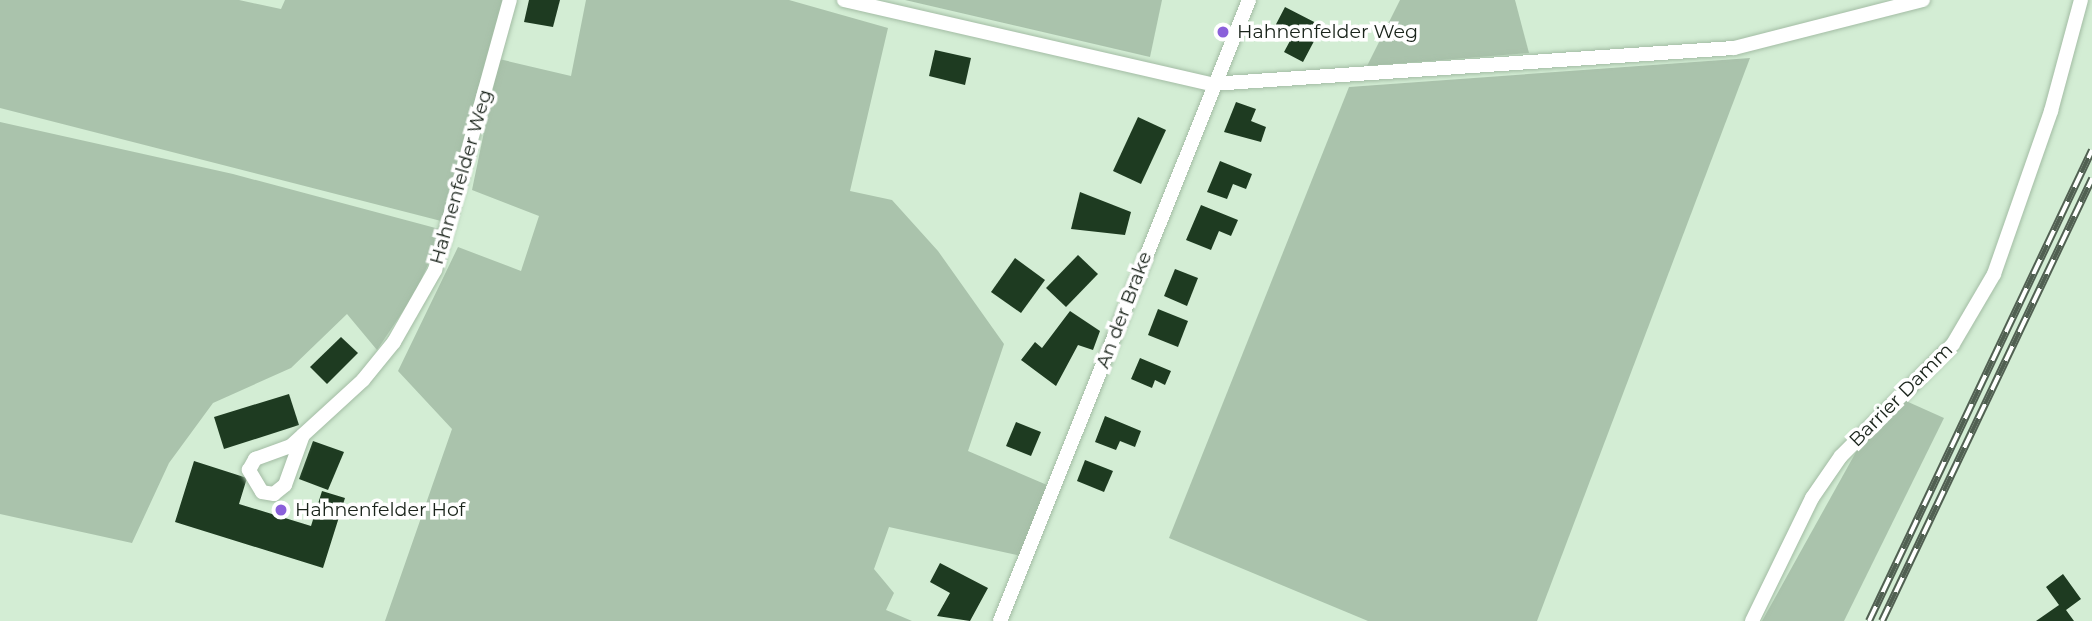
<!DOCTYPE html>
<style>
body{margin:0}
#map{position:relative;width:2092px;height:621px;overflow:hidden;background:#d3edd4;font-family:Montserrat,sans-serif}
div>[style]{position:absolute}
[style*='--x']{left:calc(var(--x)*1px);top:calc(var(--y)*1px);width:calc(var(--w)*1px);rotate:calc(var(--a)*1deg)}
.green>*{inset:0;background:#aac3ac}
.building>*{inset:0;background:#1e3b21}
.roads{filter:drop-shadow(0 0 2px #a3bca4) drop-shadow(0 0 2px #a3bca4)}
.minor>*{height:14px;margin:-7px;padding:0 7px;transform-origin:7px;border-radius:7px;background:#fff}
.rail>*{height:8px;margin-top:-4px;transform-origin:0;background:repeating-linear-gradient(90deg,#fff 0 16px,#516052 0 32px);box-sizing:border-box;border-block:2px solid #516052}
.dots>*{width:19px;height:19px;translate:-50% -50%;box-sizing:border-box;border:4px solid #fff;border-radius:50%}
span{translate:-50% -50%;white-space:nowrap;text-align:center;line-height:1.15;-webkit-text-stroke:7px #fff;paint-order:stroke}
.poi-label{font-size:19px;color:#19231a}
.left{translate:0 -50%;text-align:left}
.street-label{font-size:19px;color:#19231a}
</style>
<div id="map">
<div class="green">
<i style="clip-path:polygon(0 0,239px 0,281px 9px,285px 0,505px 0,445px 222px,0 108px)"></i>
<i style="clip-path:polygon(586px 0,789px 0,888px 28px,850px 191px,892px 200px,938px 251px,1004px 344px,968px 451px,1047px 485px,1021px 556px,889px 527px,874px 569px,894px 593px,886px 610px,912px 621px,385px 621px,452px 429px,398px 371px,458px 247px,521px 271px,539px 216px,472px 190px,499px 59px,571px 76px)"></i>
<i style="clip-path:polygon(905px 0,1162px 0,1150px 57px)"></i>
<i style="clip-path:polygon(1400px 0,1515px 0,1529px 53px,1367px 66px)"></i>
<i style="clip-path:polygon(1750px 58px,1537px 621px,1368px 621px,1169px 538px,1349px 87px)"></i>
<i style="clip-path:polygon(0 122px,233px 174px,443px 230px,416px 292px,377px 350px,347px 314px,291px 368px,213px 403px,169px 463px,132px 543px,0 514px)"></i>
<i style="clip-path:polygon(1906px 401px,1944px 418px,1844px 621px,1762px 621px,1856px 452px)"></i>
</div>
<div class="building">
<i style="clip-path:polygon(529px 0,560px 0,553px 27px,524px 22px)"></i>
<i style="clip-path:polygon(1285px 7px,1322px 26px,1303px 62px,1284px 52px,1291px 39px,1273px 30px)"></i>
<i style="clip-path:polygon(935px 50px,971px 58px,965px 85px,929px 76px)"></i>
<i style="clip-path:polygon(1236px 102px,1256px 109px,1251px 121px,1266px 127px,1261px 142px,1224px 132px)"></i>
<i style="clip-path:polygon(1138px 117px,1166px 130px,1141px 184px,1113px 171px)"></i>
<i style="clip-path:polygon(1220px 161px,1252px 174px,1246px 189px,1233px 184px,1227px 199px,1207px 192px)"></i>
<i style="clip-path:polygon(1080px 192px,1131px 212px,1125px 235px,1071px 229px)"></i>
<i style="clip-path:polygon(1201px 205px,1238px 220px,1231px 236px,1219px 231px,1211px 250px,1186px 240px)"></i>
<i style="clip-path:polygon(1078px 255px,1098px 274px,1066px 307px,1046px 288px)"></i>
<i style="clip-path:polygon(1015px 258px,1045px 280px,1021px 313px,991px 292px)"></i>
<i style="clip-path:polygon(1175px 269px,1198px 278px,1187px 306px,1164px 296px)"></i>
<i style="clip-path:polygon(1158px 309px,1188px 321px,1178px 347px,1148px 335px)"></i>
<i style="clip-path:polygon(1070px 311px,1100px 331px,1093px 350px,1078px 345px,1056px 386px,1021px 360px,1035px 342px,1042px 348px)"></i>
<i style="clip-path:polygon(341px 337px,358px 353px,327px 384px,310px 367px)"></i>
<i style="clip-path:polygon(1140px 358px,1171px 371px,1165px 385px,1155px 380px,1152px 388px,1131px 379px)"></i>
<i style="clip-path:polygon(289px 394px,299px 425px,224px 449px,214px 417px)"></i>
<i style="clip-path:polygon(1105px 416px,1141px 431px,1135px 447px,1120px 441px,1116px 450px,1095px 442px)"></i>
<i style="clip-path:polygon(1016px 422px,1041px 432px,1031px 456px,1006px 446px)"></i>
<i style="clip-path:polygon(313px 441px,344px 452px,328px 490px,299px 479px)"></i>
<i style="clip-path:polygon(1085px 460px,1113px 471px,1104px 492px,1077px 481px)"></i>
<i style="clip-path:polygon(194px 461px,247px 478px,239px 504px,311px 526px,322px 491px,345px 498px,323px 568px,175px 522px)"></i>
<i style="clip-path:polygon(940px 563px,988px 588px,970px 621px,937px 616px,950px 593px,930px 582px)"></i>
<i style="clip-path:polygon(2063px 574px,2081px 599px,2066px 610px,2074px 621px,2036px 621px,2059px 605px,2046px 587px)"></i>
</div>
<div class="roads">
<div class="minor">
<i style="--x:844;--y:0;--w:377;--a:12.9"></i>
<i style="--x:1212;--y:84;--w:523;--a:-3.95"></i>
<i style="--x:1734;--y:48;--w:195;--a:-14.3"></i>
<i style="--x:303;--y:435;--w:53;--a:109.8"></i>
<i style="--x:285;--y:485;--w:14;--a:141"></i>
<i style="--x:274;--y:494;--w:12;--a:-171"></i>
<i style="--x:262;--y:492;--w:26;--a:-121"></i>
<i style="--x:249;--y:470;--w:13;--a:-61"></i>
<i style="--x:255;--y:459;--w:38;--a:-20"></i>
<i style="--x:291;--y:446;--w:98;--a:-42.5"></i>
<i style="--x:363;--y:380;--w:49;--a:-50.8"></i>
<i style="--x:394;--y:342;--w:83;--a:-60.3"></i>
<i style="--x:435;--y:270;--w:280;--a:-74.5"></i>
<i style="--x:1000;--y:621;--w:669;--a:-68.15"></i>
<i style="--x:1752;--y:621;--w:137;--a:-64"></i>
<i style="--x:1812;--y:498;--w:51;--a:-55.4"></i>
<i style="--x:1841;--y:456;--w:158;--a:-45"></i>
<i style="--x:1953;--y:344;--w:81;--a:-59.6"></i>
<i style="--x:1994;--y:274;--w:173;--a:-70.7"></i>
<i style="--x:2051;--y:111;--w:115;--a:-74.9"></i>
</div>
</div>
<div class="rail">
<i style="--x:1869;--y:621;--w:521;--a:-64.66"></i>
<i style="--x:1882;--y:621;--w:490;--a:-64.6"></i>
</div>
<div class="dots">
<i style="left:1223px;top:32px;background:#8a60da"></i>
<i style="left:281px;top:510px;background:#8a60da"></i>
</div>
<div class="poi-label">
<span class="left" style="left:1237px;top:32px">Hahnenfelder Weg</span>
<span class="left" style="left:295px;top:510px">Hahnenfelder Hof</span>
</div>
<div class="street-label">
<span style="left:461px;top:177px;rotate:-74deg">Hahnenfelder Weg</span>
<span style="left:1124px;top:310px;rotate:-69deg">An der Brake</span>
<span style="left:1901px;top:395px;rotate:-45deg">Barrier Damm</span>
</div>
</div>
